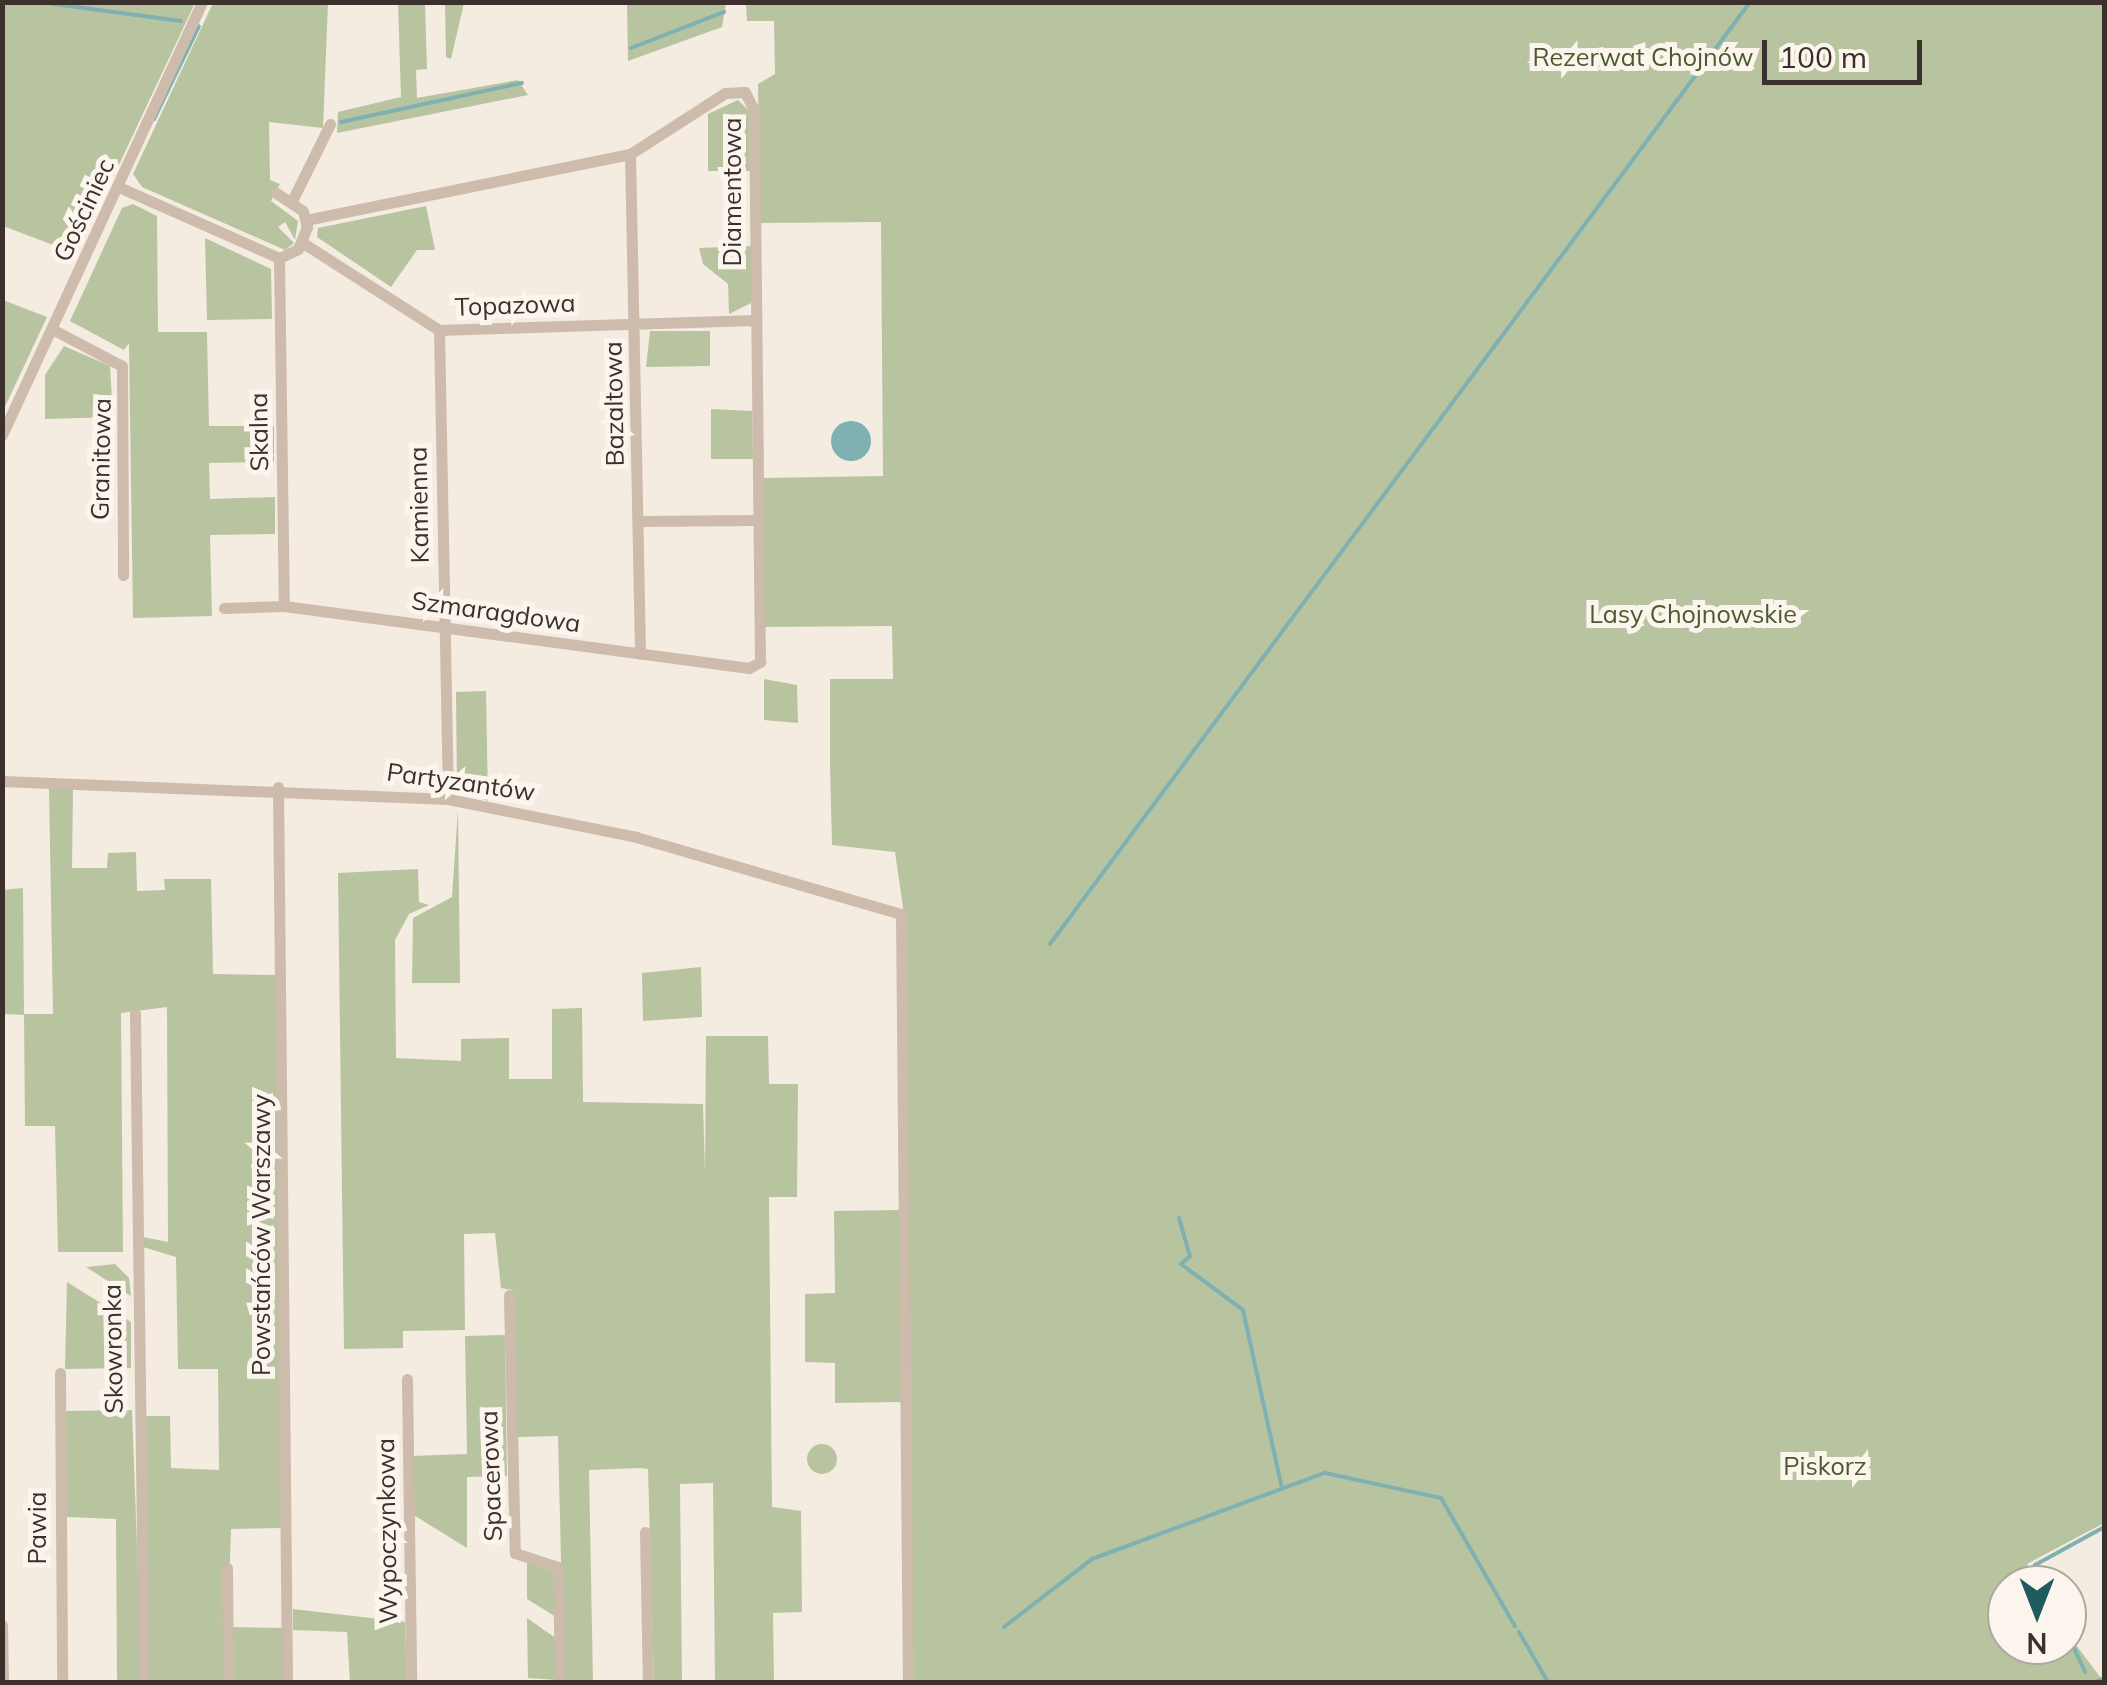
<!DOCTYPE html>
<meta charset="utf-8">
<style>
body{margin:0}
#map{position:relative;width:2107px;height:1685px;overflow:hidden;background:#f4ebe1;font-family:Mulish,sans-serif}
div>[style]{position:absolute}
[style*='--x']{left:calc(var(--x)*1px);top:calc(var(--y)*1px);width:calc(var(--w)*1px);rotate:calc(var(--a)*1deg)}
.green>*{inset:0;background:#b8c4a0}
.round{border-radius:50%}
.water>*{inset:0;background:#7fb0b2}
.stream>*{height:4px;margin:-2px;padding:0 2px;transform-origin:2px;border-radius:2px;background:#7fb0b2}
.minor>*{height:11px;margin:-5.5px;padding:0 5.5px;transform-origin:5.5px;border-radius:5.5px;background:#cdbbac}
span{translate:-50% -50%;white-space:nowrap;text-align:center;line-height:1.15;-webkit-text-stroke:10px #fbf5ee;paint-order:stroke}
.park-label{font-size:25px;color:#4a5a2e}
.street-label{font-size:25px;color:#3b302b}
.frame{position:absolute;inset:0;border:5px solid #3b302b;pointer-events:none}
.north{position:absolute;left:1987px;top:1565px;width:100px;height:100px;box-sizing:border-box;background:#fbf5ee;border:2px solid #aea6a0;border-radius:50%;rotate:180deg;font-size:28px;font-weight:700;line-height:40px;text-align:center;color:#3b302b}
.north::after{content:'';display:block;margin:auto;width:35px;height:45px;background:#1f5a5e;clip-path:polygon(50% 0,100% 100%,50% 72%,0 100%)}
.scale{position:absolute;left:1762px;top:40px;width:160px;height:45px;box-sizing:border-box;border:5px solid #3b302b;border-top:0;padding-left:12px;font-size:30px;line-height:35px;white-space:nowrap;color:#3b302b;-webkit-text-stroke:8px #fbf5ee;paint-order:stroke}
</style>
<div id="map">
<div class="green">
<i style="clip-path:polygon(2px 3px,195px 3px,77px 254px,3px 226px)"></i>
<i style="clip-path:polygon(213px 3px,328px 3px,323px 128px,269px 122px,270px 180px,280px 184px,271px 201px,298px 221px,295px 240px,285px 222px,278px 227px,294px 243px,285px 250px,142px 187px,133px 174px)"></i>
<i style="clip-path:polygon(398px 3px,425px 3px,427px 69px,416px 70px,417px 98px,518px 80px,528px 95px,337px 133px,338px 112px,401px 97px)"></i>
<i style="clip-path:polygon(445px 3px,464px 3px,451px 59px,446px 57px)"></i>
<i style="clip-path:polygon(726px 3px,722px 27px,628px 61px,627px 3px)"></i>
<i style="clip-path:polygon(746px 3px,2104px 3px,2104px 1523px,2027px 1564px,2039px 1585px,2007px 1585px,2007px 1645px,2067px 1645px,2067px 1633px,2104px 1682px,913px 1682px,903px 907px,895px 852px,832px 845px,830px 764px,830px 679px,893px 679px,892px 626px,764px 627px,762px 478px,883px 476px,881px 222px,760px 223px,758px 84px,775px 74px,774px 21px,747px 21px)"></i>
<i style="clip-path:polygon(738px 100px,749px 111px,750px 171px,708px 171px,708px 114px)"></i>
<i style="clip-path:polygon(133px 204px,157px 216px,158px 332px,207px 332px,209px 426px,274px 426px,274px 462px,209px 463px,210px 499px,275px 497px,275px 534px,210px 535px,212px 616px,133px 618px,129px 343px,124px 350px,70px 321px,122px 208px)"></i>
<i style="clip-path:polygon(426px 206px,435px 250px,417px 250px,391px 287px,317px 237px,318px 228px)"></i>
<i style="clip-path:polygon(205px 238px,271px 269px,272px 319px,207px 320px)"></i>
<i style="clip-path:polygon(751px 246px,751px 303px,729px 314px,728px 284px,703px 264px,699px 248px)"></i>
<i style="clip-path:polygon(3px 300px,47px 317px,3px 411px,2px 300px)"></i>
<i style="clip-path:polygon(650px 331px,710px 331px,710px 366px,646px 367px)"></i>
<i style="clip-path:polygon(64px 346px,110px 366px,113px 417px,45px 419px,45px 375px)"></i>
<i style="clip-path:polygon(711px 409px,752px 411px,753px 459px,711px 459px)"></i>
<i style="clip-path:polygon(764px 679px,797px 685px,798px 723px,764px 720px)"></i>
<i style="clip-path:polygon(486px 691px,488px 801px,457px 787px,456px 692px)"></i>
<i style="clip-path:polygon(73px 788px,72px 868px,107px 868px,108px 853px,136px 852px,137px 891px,165px 890px,164px 879px,211px 879px,213px 974px,276px 975px,282px 1528px,231px 1529px,226px 1682px,148px 1682px,145px 1416px,170px 1416px,171px 1468px,219px 1470px,218px 1369px,178px 1369px,176px 1257px,143px 1247px,143px 1237px,168px 1242px,167px 1007px,121px 1013px,123px 1252px,58px 1252px,55px 1126px,25px 1126px,24px 1015px,3px 1014px,2px 890px,23px 888px,24px 1014px,53px 1014px,49px 789px)"></i>
<i style="clip-path:polygon(458px 809px,460px 983px,412px 983px,413px 918px,452px 897px)"></i>
<i style="clip-path:polygon(418px 869px,419px 902px,429px 905px,409px 914px,395px 940px,396px 1058px,461px 1061px,461px 1039px,509px 1038px,509px 1079px,552px 1079px,552px 1009px,582px 1008px,583px 1102px,703px 1104px,705px 1172px,706px 1036px,768px 1036px,769px 1084px,798px 1084px,797px 1197px,769px 1197px,772px 1507px,801px 1511px,802px 1612px,773px 1613px,774px 1682px,715px 1682px,713px 1483px,680px 1484px,682px 1682px,654px 1682px,648px 1469px,639px 1468px,589px 1470px,593px 1682px,564px 1682px,558px 1436px,517px 1437px,515px 1311px,512px 1290px,501px 1288px,495px 1233px,464px 1234px,465px 1330px,403px 1331px,403px 1348px,344px 1349px,338px 873px)"></i>
<i style="clip-path:polygon(701px 967px,702px 1017px,643px 1021px,642px 973px)"></i>
<i style="clip-path:polygon(899px 1210px,902px 1402px,835px 1403px,835px 1363px,805px 1362px,805px 1294px,835px 1293px,834px 1211px)"></i>
<i style="clip-path:polygon(115px 1264px,129px 1278px,131px 1296px,86px 1267px)"></i>
<i style="clip-path:polygon(67px 1282px,131px 1322px,131px 1368px,65px 1369px)"></i>
<i style="clip-path:polygon(505px 1335px,507px 1476px,467px 1477px,467px 1548px,412px 1514px,411px 1456px,467px 1454px,465px 1336px)"></i>
<i style="clip-path:polygon(132px 1410px,142px 1682px,117px 1682px,116px 1519px,67px 1517px,65px 1411px)"></i>
<i class="round" style="left:807px;top:1444px;width:30px;height:30px"></i>
<i style="clip-path:polygon(527px 1559px,556px 1569px,556px 1617px,527px 1599px)"></i>
<i style="clip-path:polygon(293px 1609px,405px 1622px,407px 1682px,350px 1682px,347px 1632px,293px 1630px)"></i>
<i style="clip-path:polygon(527px 1618px,557px 1639px,557px 1680px,528px 1678px)"></i>
<i style="clip-path:polygon(231px 1627px,283px 1628px,284px 1682px,232px 1682px)"></i>
</div>
<div class="water">
<i class="round" style="left:831px;top:421px;width:40px;height:40px"></i>
</div>
<div class="stream">
<i style="--x:39;--y:2;--w:143;--a:7.6"></i>
<i style="--x:631;--y:48;--w:100;--a:-21.2"></i>
<i style="--x:154;--y:119;--w:103;--a:-64.2"></i>
<i style="--x:341;--y:122;--w:185;--a:-12.2"></i>
<i style="--x:1050;--y:944;--w:1174;--a:-53.38"></i>
<i style="--x:1179;--y:1218;--w:40;--a:74"></i>
<i style="--x:1190;--y:1256;--w:12;--a:138"></i>
<i style="--x:1181;--y:1264;--w:77;--a:36.6"></i>
<i style="--x:1243;--y:1310;--w:179;--a:77.7"></i>
<i style="--x:2045;--y:1585;--w:22;--a:-117"></i>
<i style="--x:2035;--y:1565;--w:79;--a:-28.8"></i>
<i style="--x:1004;--y:1627;--w:111;--a:-37.7"></i>
<i style="--x:1092;--y:1559;--w:248;--a:-20.3"></i>
<i style="--x:1325;--y:1473;--w:119;--a:12.2"></i>
<i style="--x:1441;--y:1498;--w:148;--a:60"></i>
<i style="--x:1519;--y:1632;--w:58;--a:59.9"></i>
<i style="--x:2067;--y:1633;--w:43;--a:65.2"></i>
<i style="--x:2096;--y:1682;--w:9;--a:-27"></i>
</div>
<div class="minor">
<i style="--x:630;--y:154;--w:500;--a:88.85"></i>
<i style="--x:121;--y:188;--w:173;--a:23.9"></i>
<i style="--x:279;--y:258;--w:21;--a:-25"></i>
<i style="--x:298;--y:249;--w:24;--a:-68"></i>
<i style="--x:307;--y:227;--w:16;--a:-104"></i>
<i style="--x:303;--y:211;--w:32;--a:-146"></i>
<i style="--x:292;--y:201;--w:86;--a:-63.7"></i>
<i style="--x:303;--y:243;--w:161;--a:32.6"></i>
<i style="--x:439;--y:330;--w:316;--a:-1.8"></i>
<i style="--x:279;--y:258;--w:348;--a:89.2"></i>
<i style="--x:52;--y:329;--w:79;--a:27.9"></i>
<i style="--x:122;--y:366;--w:209;--a:89.7"></i>
<i style="--x:439;--y:330;--w:469;--a:88.9"></i>
<i style="--x:2;--y:435;--w:477;--a:-65.2"></i>
<i style="--x:639;--y:521;--w:118;--a:-0.5"></i>
<i style="--x:224;--y:608;--w:60;--a:-1.9"></i>
<i style="--x:284;--y:606;--w:469;--a:7.6"></i>
<i style="--x:749;--y:668;--w:13;--a:-29"></i>
<i style="--x:760;--y:662;--w:552;--a:-90.62"></i>
<i style="--x:754;--y:110;--w:20;--a:-117"></i>
<i style="--x:745;--y:92;--w:20;--a:177"></i>
<i style="--x:725;--y:93;--w:113;--a:147.3"></i>
<i style="--x:630;--y:154;--w:331;--a:168.5"></i>
<i style="--x:2;--y:781;--w:446;--a:2.3"></i>
<i style="--x:448;--y:799;--w:192;--a:11.4"></i>
<i style="--x:636;--y:837;--w:276;--a:16.2"></i>
<i style="--x:901;--y:914;--w:768;--a:89.48"></i>
<i style="--x:278;--y:787;--w:895;--a:89.42"></i>
<i style="--x:135;--y:1014;--w:668;--a:89.23"></i>
<i style="--x:509;--y:1295;--w:258;--a:88.7"></i>
<i style="--x:515;--y:1553;--w:45;--a:18"></i>
<i style="--x:558;--y:1567;--w:115;--a:89"></i>
<i style="--x:60;--y:1373;--w:309;--a:89.6"></i>
<i style="--x:407;--y:1379;--w:303;--a:89.2"></i>
<i style="--x:645;--y:1532;--w:150;--a:88.9"></i>
<i style="--x:227;--y:1568;--w:114;--a:89.5"></i>
<i style="--x:2;--y:1625;--w:57;--a:89"></i>
</div>
<div class="park-label">
<span style="left:1643px;top:57px">Rezerwat Chojnów</span>
<span style="left:1693px;top:614px">Lasy Chojnowskie</span>
<span style="left:1825px;top:1466px">Piskorz</span>
</div>
<div class="street-label">
<span style="left:732px;top:192px;rotate:-90deg">Diamentowa</span>
<span style="left:84px;top:210px;rotate:-65deg">Gościniec</span>
<span style="left:515px;top:305px;rotate:-2deg">Topazowa</span>
<span style="left:614px;top:404px;rotate:-91deg">Bazaltowa</span>
<span style="left:259px;top:432px;rotate:-91deg">Skalna</span>
<span style="left:101px;top:459px;rotate:-89deg">Granitowa</span>
<span style="left:419px;top:505px;rotate:-91deg">Kamienna</span>
<span style="left:496px;top:612px;rotate:8deg">Szmaragdowa</span>
<span style="left:461px;top:782px;rotate:8deg">Partyzantów</span>
<span style="left:261px;top:1235px;rotate:-90deg">Powstańców Warszawy</span>
<span style="left:113px;top:1349px;rotate:-91deg">Skowronka</span>
<span style="left:491px;top:1476px;rotate:-92deg">Spacerowa</span>
<span style="left:37px;top:1528px;rotate:-90deg">Pawia</span>
<span style="left:387px;top:1531px;rotate:-91deg">Wypoczynkowa</span>
</div>
<div class="frame"></div>
<div class="north">N</div>
<div class="scale">100 m</div>
</div>
